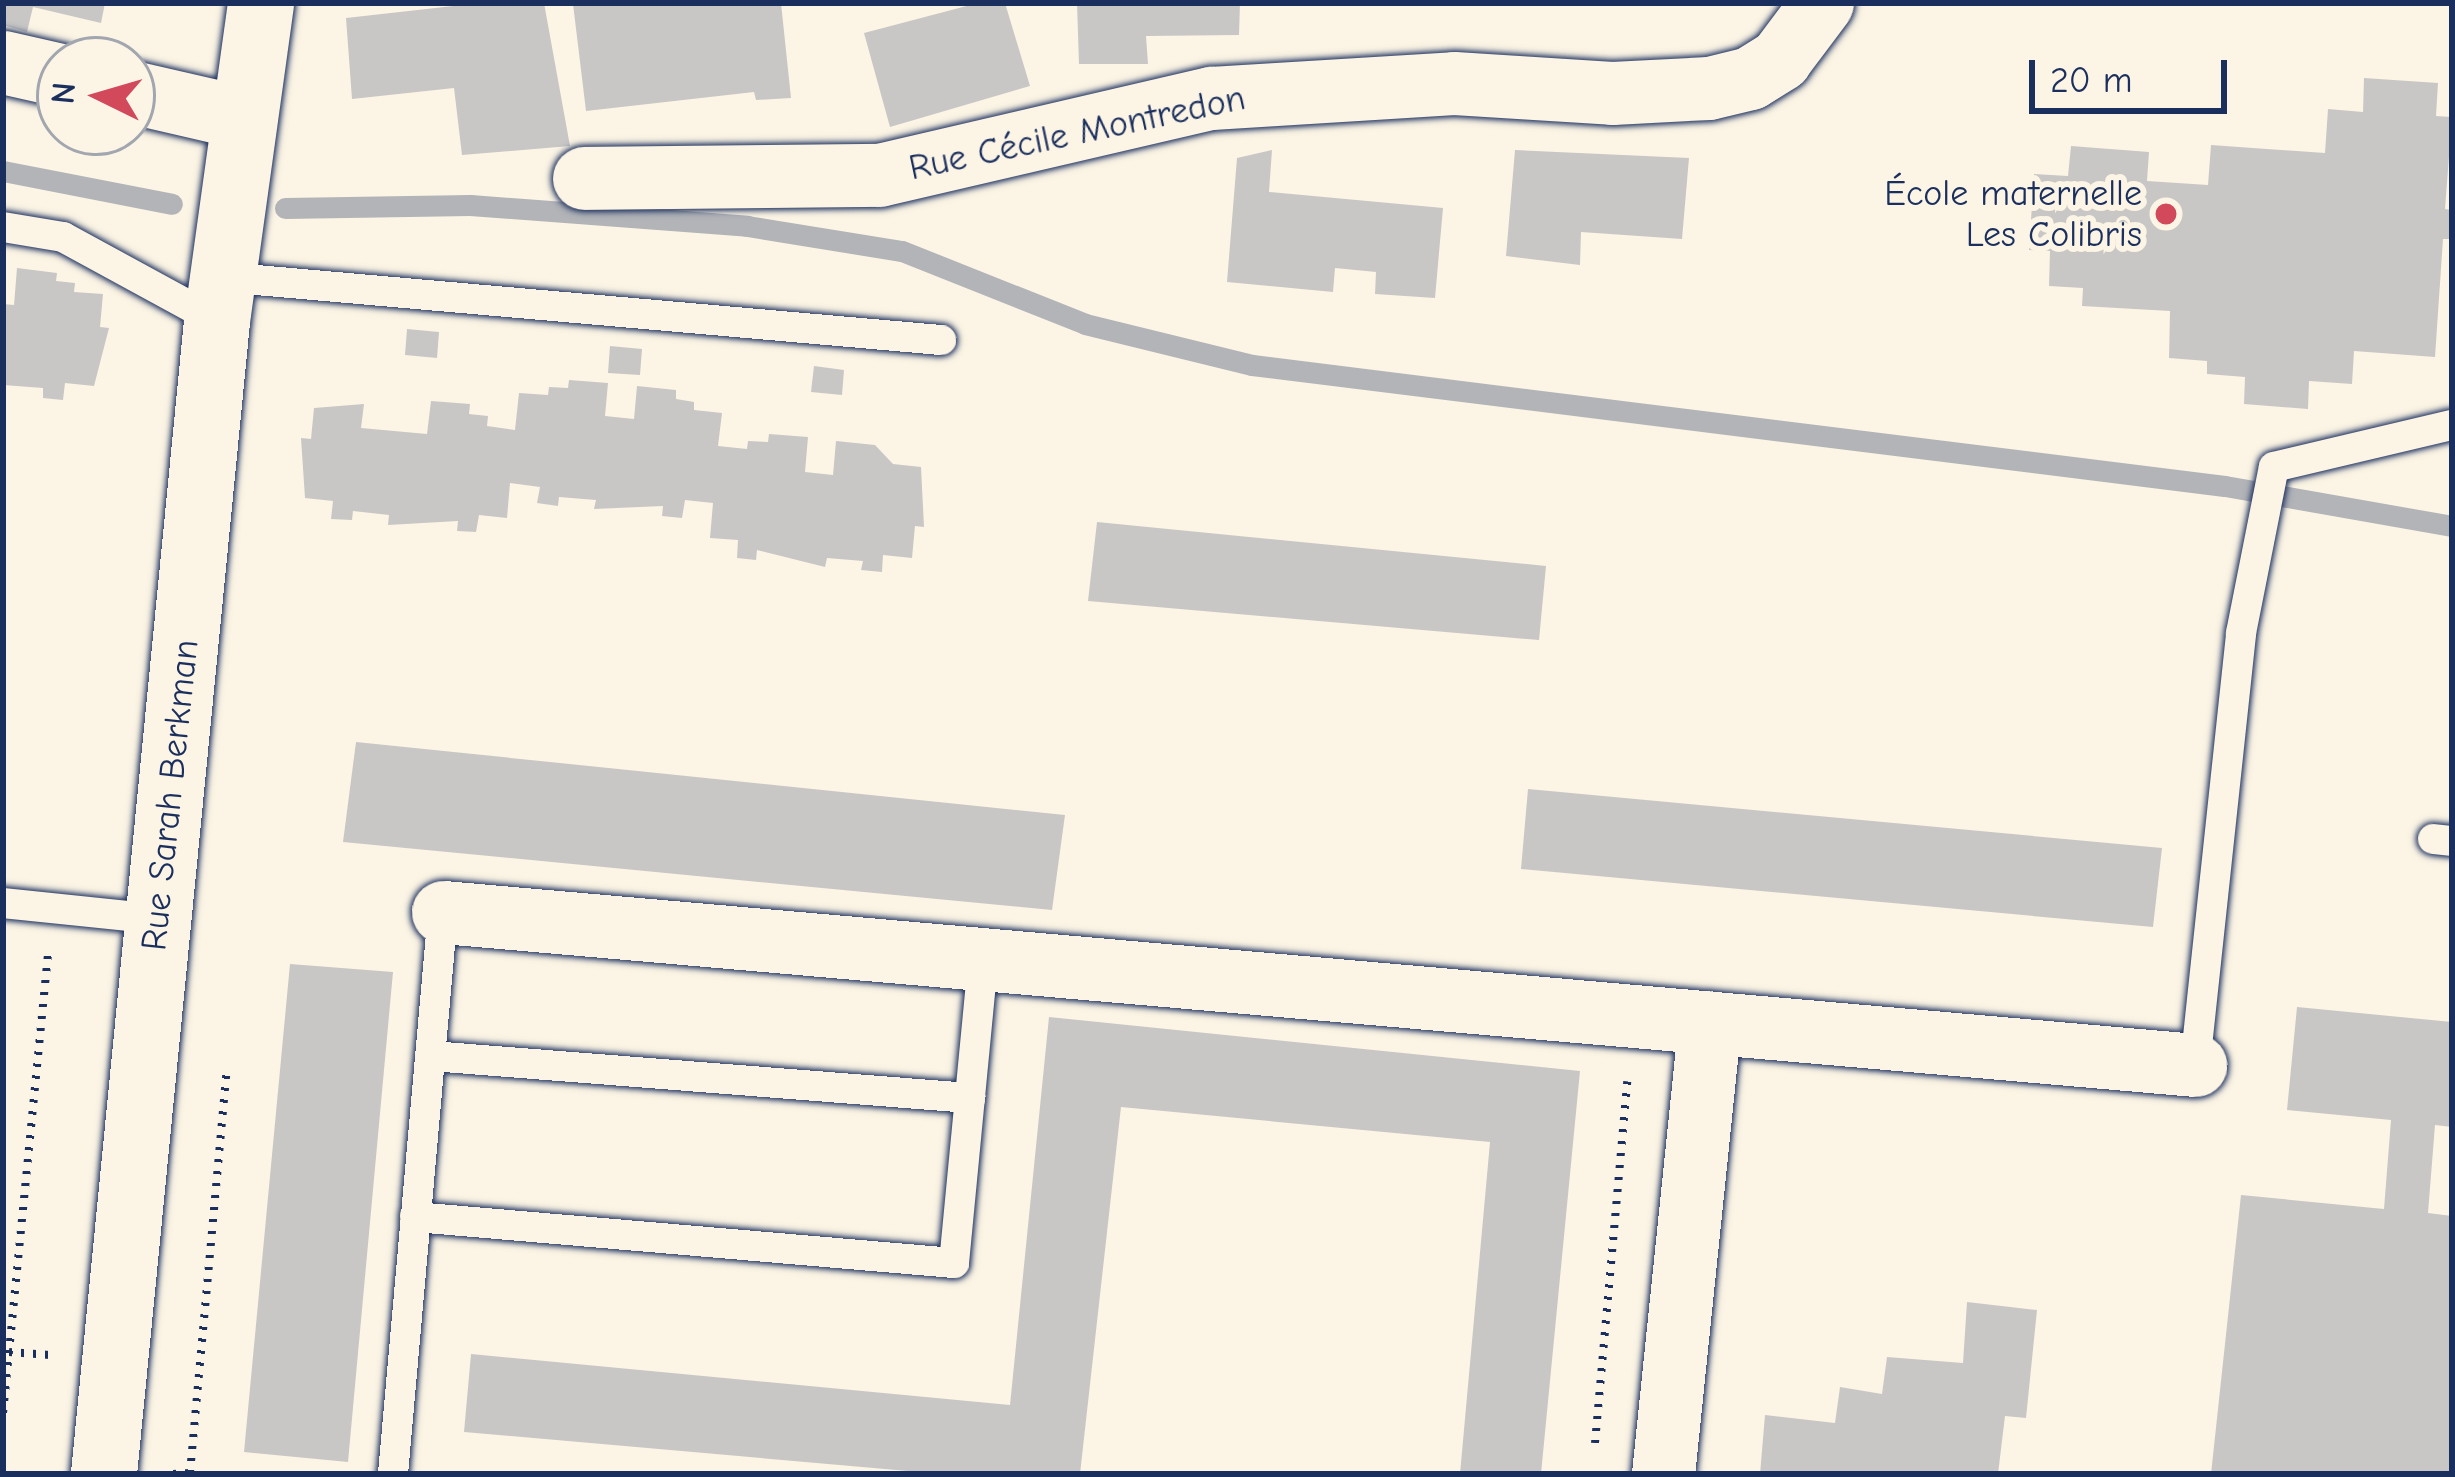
<!DOCTYPE html>
<meta charset="utf-8">
<style>
body{margin:0}
#map{position:relative;width:2455px;height:1477px;overflow:hidden;background:#fcf5e5;font-family:"Comic Neue",sans-serif}
div>[style]{position:absolute}
[style*='--x']{left:calc(var(--x)*1px);top:calc(var(--y)*1px);width:calc(var(--w)*1px);rotate:calc(var(--a)*1deg)}
.stream>*{height:21px;margin:-10.5px;padding:0 10.5px;transform-origin:10.5px;border-radius:10.5px;background:#b2b4b8}
.building>*{inset:0;background:#c8c7c6}
.path>*{height:8px;margin-top:-4px;transform-origin:0;background:repeating-linear-gradient(90deg,#1b2f5e 0 3px,transparent 0 12px)}
.roads{filter:drop-shadow(0 0 3px #1b2f5e) drop-shadow(0 0 3px #1b2f5e)}
.lane>*{height:30px;margin:-15px;padding:0 15px;transform-origin:15px;border-radius:15px;background:#fcf5e5}
.street>*{height:63px;margin:-31.5px;padding:0 31.5px;transform-origin:31.5px;border-radius:31.5px;background:#fcf5e5}
.secondary>*{height:66px;margin:-33px;padding:0 33px;transform-origin:33px;border-radius:33px;background:#fcf5e5}
.dots>*{width:33px;height:33px;translate:-50% -50%;box-sizing:border-box;border:6px solid #fcf5e5;border-radius:50%}
span{translate:-50% -50%;white-space:nowrap;text-align:center;line-height:1.15;-webkit-text-stroke:12px #fcf5e5;paint-order:stroke}
.street-label{font-size:36px;color:#1b2f5e}
.poi-label{font-size:36px;color:#1b2f5e}
.right{translate:-100% -50%;text-align:right}
.frame{position:absolute;inset:0;border:6px solid #1b2f5e;pointer-events:none}
.north{position:absolute;left:36px;top:36px;width:120px;height:120px;box-sizing:border-box;background:#fcf5e5;border:3px solid #a2a6af;border-radius:50%;rotate:275deg;font-size:33px;font-weight:700;line-height:48px;text-align:center;color:#1b2f5e}
.north::after{content:'';display:block;margin:auto;width:42px;height:54px;background:#d1495b;clip-path:polygon(50% 0,100% 100%,50% 72%,0 100%)}
.scale{position:absolute;left:2029px;top:60px;width:198px;height:54px;box-sizing:border-box;border:6px solid #1b2f5e;border-top:0;padding-left:15px;font-size:36px;line-height:42px;white-space:nowrap;color:#1b2f5e;-webkit-text-stroke:9px #fcf5e5;paint-order:stroke}
</style>
<div id="map">
<div class="stream">
<i style="--x:3;--y:171;--w:172;--a:11"></i>
<i style="--x:285;--y:208;--w:185;--a:-0.9"></i>
<i style="--x:470;--y:205;--w:278;--a:4.3"></i>
<i style="--x:747;--y:226;--w:157;--a:9.2"></i>
<i style="--x:902;--y:251;--w:197;--a:21.7"></i>
<i style="--x:1085;--y:324;--w:172;--a:13.8"></i>
<i style="--x:1252;--y:365;--w:980;--a:7.09"></i>
<i style="--x:2225;--y:486;--w:230;--a:10"></i>
</div>
<div class="building">
<i style="clip-path:polygon(3px 3px,105px 3px,101px 23px,33px 7px,27px 32px,3px 25px)"></i>
<i style="clip-path:polygon(480px 3px,544px 3px,570px 146px,462px 155px,454px 88px,352px 99px,346px 18px)"></i>
<i style="clip-path:polygon(781px 3px,791px 98px,756px 100px,754px 92px,586px 111px,573px 4px)"></i>
<i style="clip-path:polygon(978px 3px,1005px 3px,1030px 86px,890px 127px,864px 33px)"></i>
<i style="clip-path:polygon(1077px 3px,1240px 3px,1239px 35px,1146px 36px,1148px 64px,1079px 64px)"></i>
<i style="clip-path:polygon(2364px 78px,2438px 83px,2436px 116px,2452px 117px,2445px 209px,2452px 210px,2452px 239px,2443px 239px,2435px 357px,2354px 351px,2352px 384px,2309px 381px,2308px 409px,2244px 404px,2245px 377px,2207px 374px,2207px 361px,2169px 358px,2170px 311px,2082px 306px,2083px 288px,2049px 286px,2050px 251px,2029px 250px,2034px 174px,2068px 176px,2071px 146px,2149px 152px,2147px 181px,2208px 185px,2211px 145px,2325px 153px,2328px 109px,2363px 112px)"></i>
<i style="clip-path:polygon(1272px 150px,1269px 192px,1443px 208px,1435px 298px,1375px 294px,1376px 272px,1335px 268px,1333px 292px,1227px 282px,1237px 158px)"></i>
<i style="clip-path:polygon(1515px 150px,1689px 158px,1682px 239px,1581px 232px,1580px 265px,1506px 256px)"></i>
<i style="clip-path:polygon(17px 268px,57px 273px,56px 281px,75px 283px,74px 292px,103px 294px,100px 327px,109px 328px,94px 386px,65px 383px,63px 400px,43px 398px,43px 388px,3px 385px,3px 304px,14px 305px)"></i>
<i style="clip-path:polygon(407px 329px,439px 332px,437px 358px,405px 355px)"></i>
<i style="clip-path:polygon(610px 346px,642px 349px,640px 375px,608px 373px)"></i>
<i style="clip-path:polygon(814px 366px,844px 370px,842px 395px,811px 392px)"></i>
<i style="clip-path:polygon(569px 380px,608px 383px,605px 416px,634px 419px,637px 386px,676px 390px,676px 399px,694px 402px,694px 410px,722px 413px,718px 446px,747px 449px,748px 441px,768px 442px,769px 434px,808px 437px,805px 472px,833px 475px,836px 441px,875px 445px,893px 464px,921px 467px,924px 527px,915px 526px,912px 558px,883px 555px,882px 572px,861px 570px,863px 561px,827px 558px,825px 567px,757px 550px,756px 560px,737px 558px,738px 540px,710px 538px,713px 503px,685px 500px,682px 518px,662px 516px,663px 506px,594px 509px,596px 500px,559px 497px,558px 506px,537px 503px,540px 487px,510px 483px,507px 518px,479px 515px,476px 532px,457px 531px,458px 521px,388px 525px,389px 515px,353px 511px,352px 520px,331px 519px,333px 501px,305px 498px,301px 438px,311px 439px,314px 408px,364px 404px,361px 428px,427px 434px,431px 401px,470px 404px,469px 414px,488px 416px,487px 426px,515px 430px,519px 393px,548px 395px,549px 387px,568px 388px)"></i>
<i style="clip-path:polygon(1097px 522px,1546px 566px,1539px 640px,1088px 601px)"></i>
<i style="clip-path:polygon(356px 742px,1065px 815px,1052px 910px,343px 842px)"></i>
<i style="clip-path:polygon(1528px 789px,2162px 848px,2153px 927px,1521px 869px)"></i>
<i style="clip-path:polygon(290px 964px,393px 972px,348px 1462px,244px 1452px)"></i>
<i style="clip-path:polygon(2297px 1007px,2452px 1022px,2452px 1127px,2435px 1125px,2428px 1213px,2452px 1216px,2452px 1474px,2211px 1474px,2241px 1195px,2384px 1209px,2391px 1120px,2287px 1110px)"></i>
<i style="clip-path:polygon(1049px 1017px,1580px 1071px,1541px 1474px,1460px 1474px,1490px 1142px,1121px 1107px,1080px 1474px,942px 1474px,464px 1432px,471px 1354px,1010px 1405px)"></i>
<i style="clip-path:polygon(1967px 1302px,2037px 1310px,2026px 1418px,2005px 1416px,1998px 1474px,1760px 1474px,1765px 1415px,1835px 1423px,1840px 1387px,1882px 1394px,1887px 1357px,1963px 1363px)"></i>
</div>
<div class="path">
<i style="--x:9;--y:1352;--w:41;--a:4.2"></i>
<i style="--x:3;--y:1413;--w:460;--a:-84.4"></i>
<i style="--x:1595;--y:1443;--w:363;--a:-84.9"></i>
<i style="--x:173;--y:1474;--w:17;--a:-3"></i>
<i style="--x:190;--y:1473;--w:400;--a:-84.8"></i>
</div>
<div class="roads">
<div class="lane">
<i style="--x:3;--y:227;--w:61;--a:9.5"></i>
<i style="--x:63;--y:237;--w:175;--a:28.6"></i>
<i style="--x:222;--y:277;--w:722;--a:5.01"></i>
<i style="--x:2433;--y:839;--w:19;--a:6"></i>
<i style="--x:3;--y:903;--w:156;--a:5.9"></i>
<i style="--x:431;--y:1056;--w:541;--a:4.46"></i>
<i style="--x:2195;--y:1065;--w:434;--a:-83.9"></i>
<i style="--x:2241;--y:633;--w:169;--a:-78.8"></i>
<i style="--x:2274;--y:467;--w:183;--a:-13.3"></i>
<i style="--x:415;--y:1217;--w:541;--a:4.88"></i>
<i style="--x:954;--y:1263;--w:304;--a:-84.5"></i>
<i style="--x:393;--y:1474;--w:564;--a:-84.92"></i>
</div>
<div class="street">
<i style="--x:3;--y:62;--w:58;--a:12.8"></i>
<i style="--x:132;--y:92;--w:111;--a:13"></i>
<i style="--x:584;--y:178;--w:295;--a:-0.6"></i>
<i style="--x:879;--y:175;--w:341;--a:-13.1"></i>
<i style="--x:1211;--y:98;--w:243;--a:-3.5"></i>
<i style="--x:1454;--y:83;--w:158;--a:3.6"></i>
<i style="--x:1612;--y:93;--w:97;--a:-3"></i>
<i style="--x:1709;--y:88;--w:42;--a:-13.7"></i>
<i style="--x:1750;--y:78;--w:36;--a:-32"></i>
<i style="--x:1780;--y:59;--w:70;--a:-53.1"></i>
<i style="--x:443;--y:912;--w:1759;--a:4.99"></i>
<i style="--x:1663;--y:1474;--w:454;--a:-84.1"></i>
</div>
<div class="secondary">
<i style="--x:104;--y:1474;--w:1159;--a:-84.4"></i>
<i style="--x:217;--y:321;--w:321;--a:-82.1"></i>
</div>
</div>
<div class="dots">
<i style="left:2166px;top:214px;background:#d1495b"></i>
</div>
<div class="street-label">
<span style="left:1077px;top:133px;rotate:-12deg">Rue Cécile Montredon</span>
<span style="left:170px;top:795px;rotate:-84deg">Rue Sarah Berkman</span>
</div>
<div class="poi-label">
<span class="right" style="left:2142px;top:214px">École maternelle<br>Les Colibris</span>
</div>
<div class="frame"></div>
<div class="north">N</div>
<div class="scale">20 m</div>
</div>
